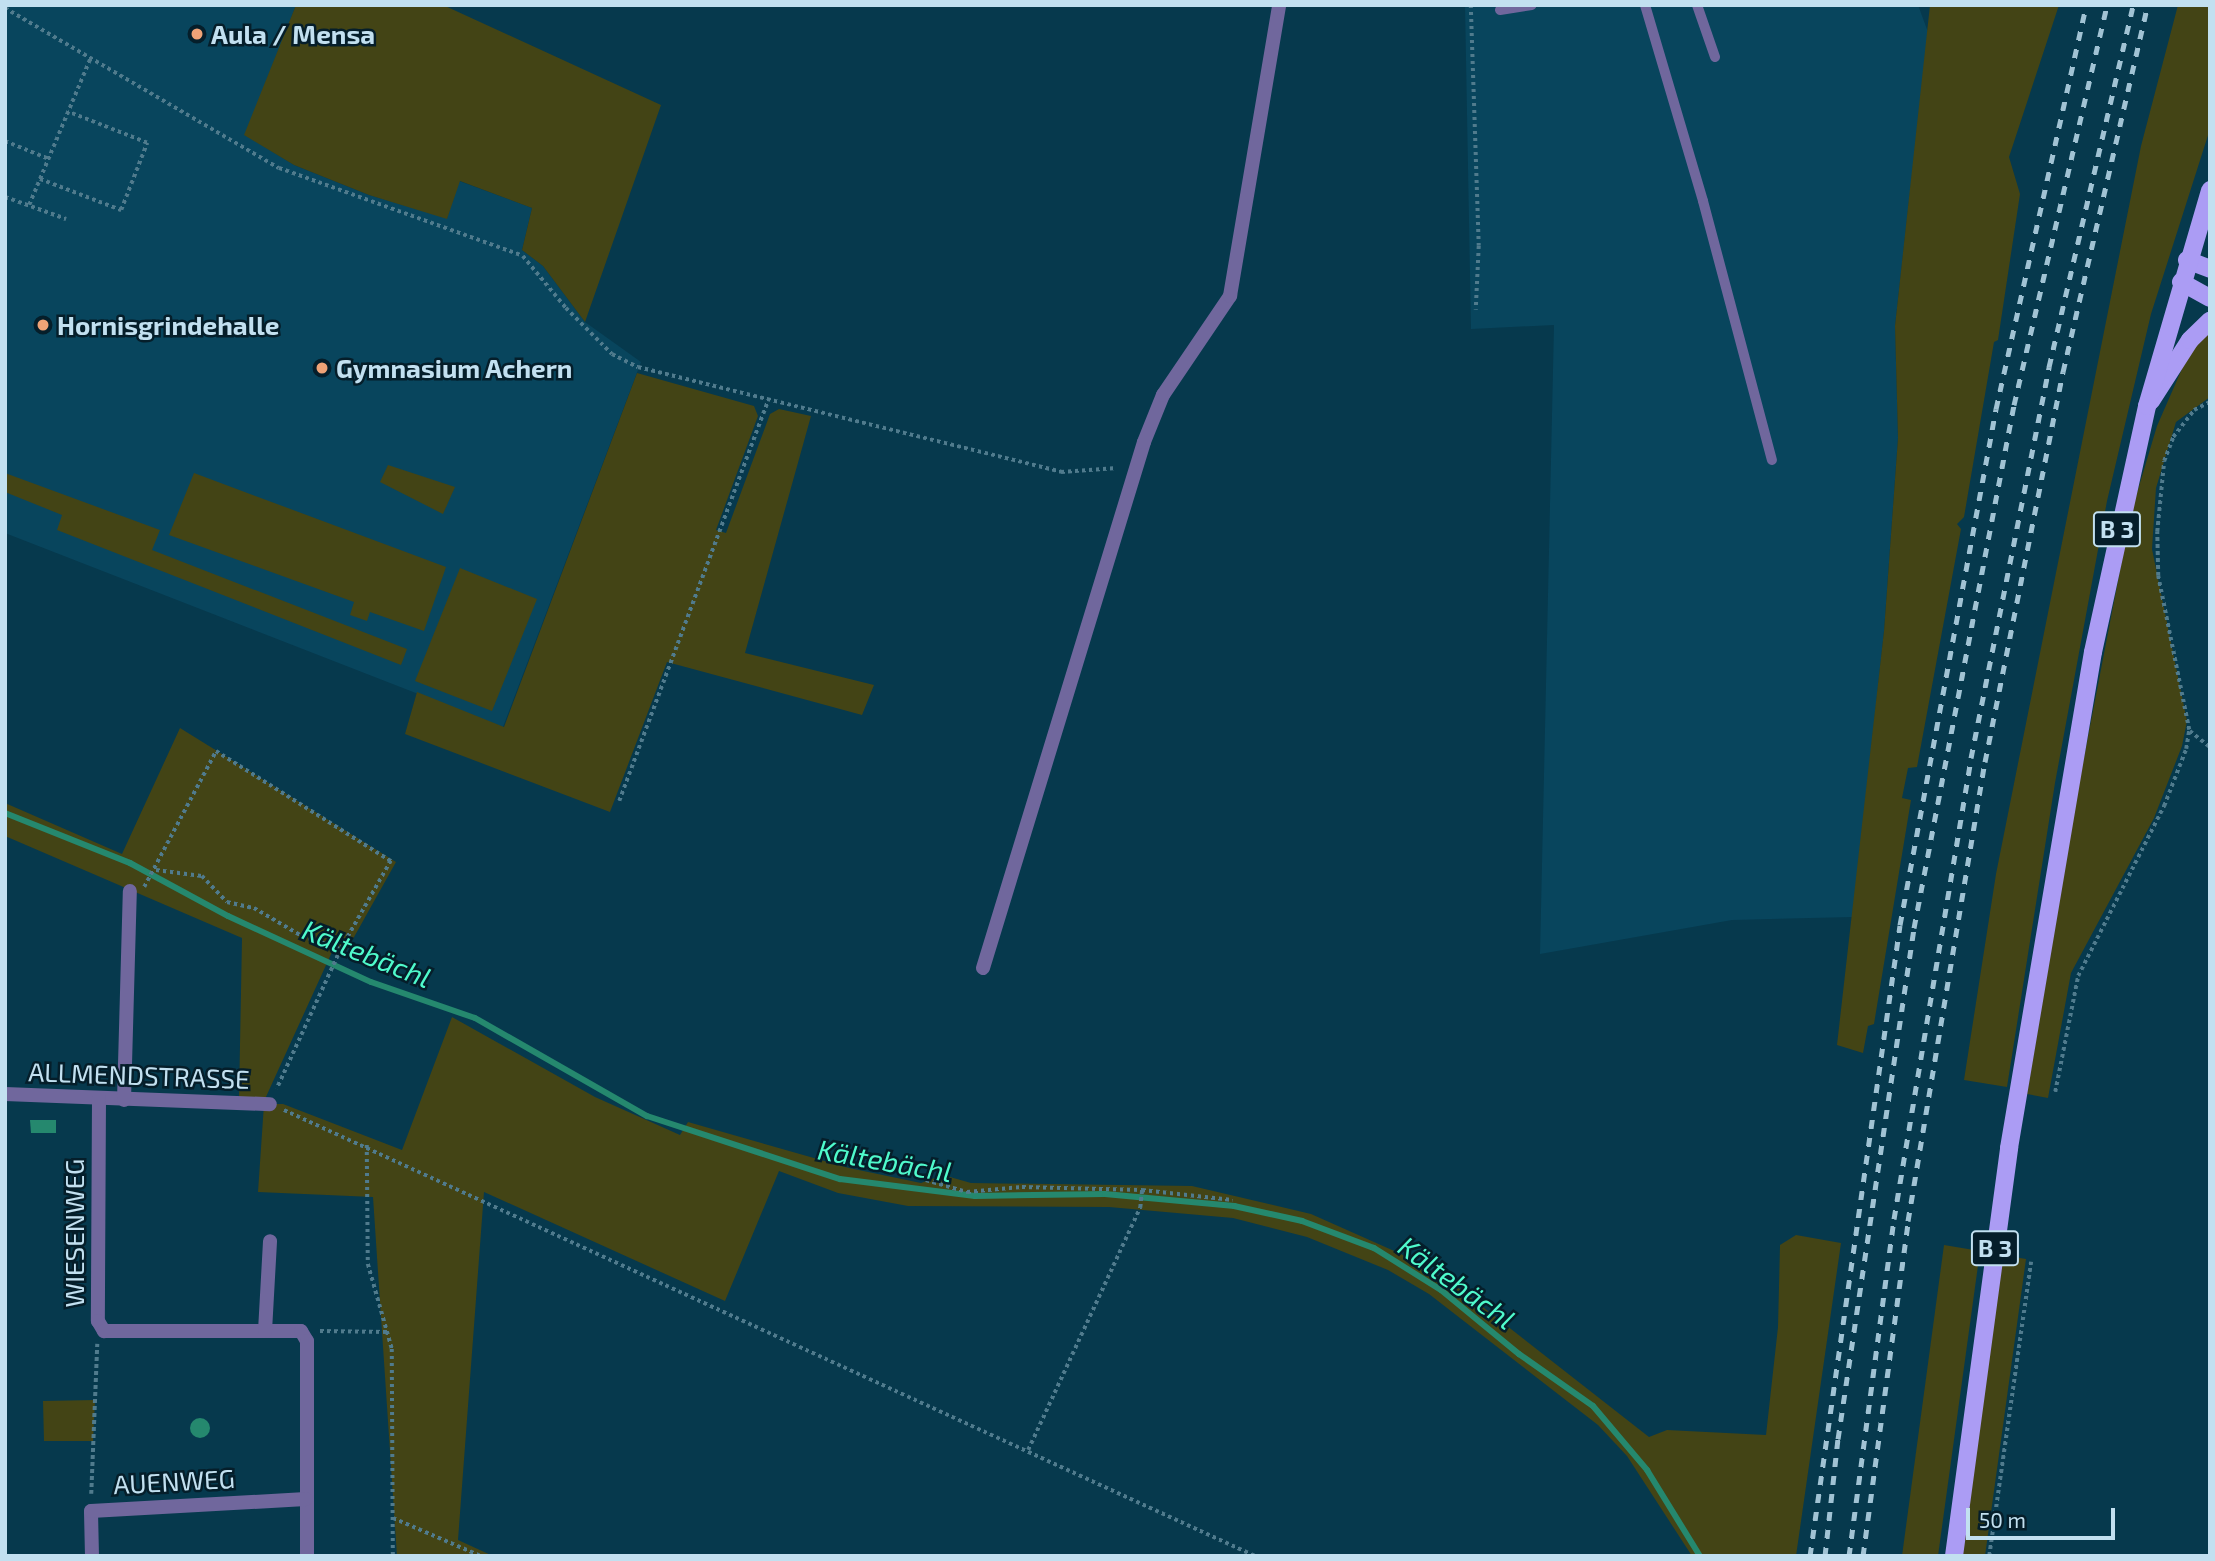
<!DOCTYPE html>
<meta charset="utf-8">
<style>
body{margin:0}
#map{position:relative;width:2215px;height:1561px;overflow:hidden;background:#06394d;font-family:"Exo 2",sans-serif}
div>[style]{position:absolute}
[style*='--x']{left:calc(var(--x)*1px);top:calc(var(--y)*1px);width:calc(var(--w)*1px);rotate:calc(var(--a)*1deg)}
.built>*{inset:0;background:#08455d}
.green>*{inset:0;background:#434415}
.water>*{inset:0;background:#25886e}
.round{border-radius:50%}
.stream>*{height:6px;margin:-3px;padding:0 3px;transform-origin:3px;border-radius:3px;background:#25886e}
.path>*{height:3.5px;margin-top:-1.75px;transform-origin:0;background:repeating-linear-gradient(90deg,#507b8d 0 3.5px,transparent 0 7px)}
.lane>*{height:10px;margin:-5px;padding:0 5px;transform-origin:5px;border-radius:5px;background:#70679d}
.street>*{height:14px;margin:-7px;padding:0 7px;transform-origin:7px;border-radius:7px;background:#70679d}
.primary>*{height:18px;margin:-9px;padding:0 9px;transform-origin:9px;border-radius:9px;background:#ab9cf4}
.rail>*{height:5px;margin-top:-2.5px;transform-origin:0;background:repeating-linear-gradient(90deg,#a1c3d4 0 9px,transparent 0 18px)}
.dots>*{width:19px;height:19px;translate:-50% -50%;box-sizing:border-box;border:4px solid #051e2a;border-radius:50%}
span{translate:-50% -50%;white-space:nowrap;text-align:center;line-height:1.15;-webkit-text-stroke:5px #051e2a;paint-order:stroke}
.shield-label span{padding:2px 5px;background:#051e2a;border:2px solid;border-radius:5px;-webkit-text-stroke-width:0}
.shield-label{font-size:24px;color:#c2e0f0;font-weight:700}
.poi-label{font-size:26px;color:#c2e0f0;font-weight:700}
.left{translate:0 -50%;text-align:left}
.street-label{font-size:26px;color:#c2e0f0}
.water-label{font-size:28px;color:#4ffacc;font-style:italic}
.frame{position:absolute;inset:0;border:7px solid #c2e0f0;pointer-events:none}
.scale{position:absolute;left:1966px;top:1508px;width:149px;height:32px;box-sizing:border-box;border:4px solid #c2e0f0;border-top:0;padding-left:9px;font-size:21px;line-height:24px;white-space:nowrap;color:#c2e0f0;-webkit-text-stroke:5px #051e2a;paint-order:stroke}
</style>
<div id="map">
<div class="built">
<i style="clip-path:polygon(5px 5px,296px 5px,245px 135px,294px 165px,369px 195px,447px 218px,459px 181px,532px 208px,522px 250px,543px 266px,585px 322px,641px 362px,503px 727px,5px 533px)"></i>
<i style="clip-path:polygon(1465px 5px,1918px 5px,1928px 32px,1895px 326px,1898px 438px,1884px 631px,1853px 917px,1732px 920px,1540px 954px,1554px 325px,1471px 329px)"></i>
</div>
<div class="green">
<i style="clip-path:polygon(296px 5px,443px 5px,661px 105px,585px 322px,543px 266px,522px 250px,532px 208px,460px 181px,447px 219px,369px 195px,294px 165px,244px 135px)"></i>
<i style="clip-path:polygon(1930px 5px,2059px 5px,2009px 157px,2020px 194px,1998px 340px,1994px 342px,1964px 517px,1957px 524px,1961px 529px,1917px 767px,1908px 768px,1902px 798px,1911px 800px,1874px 1024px,1868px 1026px,1863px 1053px,1837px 1045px,1884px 631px,1898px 438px,1895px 326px)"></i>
<i style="clip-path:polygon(2178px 5px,2210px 5px,2210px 129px,2151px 314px,2107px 501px,2055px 783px,2007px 1087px,1964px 1080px,1996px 874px,2141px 146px)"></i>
<i style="clip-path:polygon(2210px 330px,2210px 397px,2176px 422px,2156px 488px,2152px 549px,2187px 721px,2182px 746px,2154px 818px,2071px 973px,2048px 1098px,2027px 1094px,2077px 794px,2131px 513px,2157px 426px,2188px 355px)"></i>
<i style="clip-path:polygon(637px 373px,754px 406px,758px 416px,716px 530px,726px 533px,770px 414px,779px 409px,811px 416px,745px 653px,874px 685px,862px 715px,667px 662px,610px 812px,405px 734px,417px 692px,504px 727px)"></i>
<i style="clip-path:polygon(388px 465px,455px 487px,443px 514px,380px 482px)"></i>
<i style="clip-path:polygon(5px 473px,160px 530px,152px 550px,407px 649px,401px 665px,57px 530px,62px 515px,5px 492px)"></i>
<i style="clip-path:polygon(194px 473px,446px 567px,424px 631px,370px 612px,367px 621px,350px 615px,354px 602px,169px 535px)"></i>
<i style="clip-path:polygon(460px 568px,537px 599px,492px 711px,415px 681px)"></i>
<i style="clip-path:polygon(180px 728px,396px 862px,344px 955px,332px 952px,265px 1099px,239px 1098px,242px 938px,5px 836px,5px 803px,122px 854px)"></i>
<i style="clip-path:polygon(452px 1017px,595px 1097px,680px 1135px,688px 1122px,849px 1168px,921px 1183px,943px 1175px,971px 1183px,1192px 1186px,1311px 1214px,1401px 1254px,1456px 1286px,1649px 1437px,1667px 1430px,1766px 1435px,1778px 1327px,1780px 1245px,1796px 1235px,1841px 1243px,1796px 1556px,1692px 1556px,1627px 1456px,1598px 1425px,1429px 1294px,1388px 1270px,1307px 1237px,1233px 1218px,1109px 1207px,908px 1206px,838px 1193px,779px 1171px,725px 1301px,484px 1192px,458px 1540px,493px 1556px,397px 1556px,373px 1197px,258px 1192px,264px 1104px,283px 1104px,402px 1150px)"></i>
<i style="clip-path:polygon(1944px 1245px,1980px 1251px,1938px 1556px,1902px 1556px)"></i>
<i style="clip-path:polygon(2002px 1255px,2026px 1259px,1985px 1556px,1962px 1556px)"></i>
<i style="clip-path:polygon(95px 1400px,93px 1441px,44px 1441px,43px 1401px)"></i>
</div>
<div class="water">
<i style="clip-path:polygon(30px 1120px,56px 1120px,56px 1133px,31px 1133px)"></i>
<i class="round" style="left:190px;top:1418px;width:20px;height:20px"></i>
</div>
<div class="stream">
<i style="--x:5;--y:813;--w:135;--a:21.8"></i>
<i style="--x:130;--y:863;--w:111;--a:28.4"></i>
<i style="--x:228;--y:916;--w:157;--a:24.8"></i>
<i style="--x:371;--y:982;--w:110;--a:19.1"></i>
<i style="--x:475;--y:1018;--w:198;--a:29.7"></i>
<i style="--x:647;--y:1116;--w:203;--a:18.1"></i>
<i style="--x:840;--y:1179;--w:136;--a:7.2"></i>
<i style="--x:975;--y:1196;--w:130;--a:-0.9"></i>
<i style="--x:1105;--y:1194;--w:130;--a:5.3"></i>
<i style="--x:1234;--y:1206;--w:70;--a:12.4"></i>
<i style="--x:1302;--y:1221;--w:77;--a:20.6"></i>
<i style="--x:1374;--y:1248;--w:79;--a:32.1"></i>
<i style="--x:1441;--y:1290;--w:101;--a:39.4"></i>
<i style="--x:1519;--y:1354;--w:90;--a:35.1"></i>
<i style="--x:1593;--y:1406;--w:84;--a:49.8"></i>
<i style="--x:1647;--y:1470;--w:101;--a:58.4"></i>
</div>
<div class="path">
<i style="--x:1471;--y:5;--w:241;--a:88.1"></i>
<i style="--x:1479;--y:246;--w:64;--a:92.7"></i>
<i style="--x:5;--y:8;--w:317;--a:30.3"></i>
<i style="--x:279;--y:168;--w:259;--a:19.8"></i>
<i style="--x:523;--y:256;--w:67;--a:50.4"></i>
<i style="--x:566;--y:308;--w:65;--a:45"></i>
<i style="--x:612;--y:354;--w:29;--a:27"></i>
<i style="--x:638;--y:367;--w:436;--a:13.9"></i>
<i style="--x:1061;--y:472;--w:56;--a:-4.1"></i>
<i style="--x:5;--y:141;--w:48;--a:22.2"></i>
<i style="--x:40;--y:179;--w:87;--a:20.9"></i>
<i style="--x:121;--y:210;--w:72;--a:-68.8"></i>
<i style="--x:147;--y:143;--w:85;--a:-158.6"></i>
<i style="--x:5;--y:197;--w:65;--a:19.8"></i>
<i style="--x:29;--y:205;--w:158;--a:-67.3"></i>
<i style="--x:2190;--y:731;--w:26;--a:39"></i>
<i style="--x:619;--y:801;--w:428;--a:-69.6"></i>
<i style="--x:156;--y:870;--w:46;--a:7.4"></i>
<i style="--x:202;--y:876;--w:36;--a:46"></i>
<i style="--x:227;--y:902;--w:28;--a:13"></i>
<i style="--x:254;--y:908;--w:56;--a:30.3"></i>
<i style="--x:302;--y:936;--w:41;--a:18.4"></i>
<i style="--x:144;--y:887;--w:154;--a:-62.1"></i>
<i style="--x:216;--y:751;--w:207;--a:32.2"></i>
<i style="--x:391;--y:861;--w:101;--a:119.6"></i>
<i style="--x:341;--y:949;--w:154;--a:114.6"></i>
<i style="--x:2055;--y:1092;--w:118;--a:-78.8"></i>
<i style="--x:2078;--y:976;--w:191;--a:-63.2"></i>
<i style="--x:2164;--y:806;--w:61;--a:-68.9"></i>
<i style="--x:2186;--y:749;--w:19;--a:-81"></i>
<i style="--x:2189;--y:730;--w:157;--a:-101.4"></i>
<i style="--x:2158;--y:576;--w:44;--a:-91.3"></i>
<i style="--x:2157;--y:532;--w:71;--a:-84.4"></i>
<i style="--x:2164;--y:461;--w:26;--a:-69"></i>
<i style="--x:2173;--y:437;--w:34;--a:-52"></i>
<i style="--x:2194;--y:410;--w:18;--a:-27"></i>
<i style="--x:284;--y:1110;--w:1069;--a:24.67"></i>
<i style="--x:367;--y:1145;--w:119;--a:89.5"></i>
<i style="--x:368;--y:1264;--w:88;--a:74.2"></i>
<i style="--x:392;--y:1349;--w:207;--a:89.7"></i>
<i style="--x:926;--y:1180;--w:43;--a:16.3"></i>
<i style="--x:967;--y:1192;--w:55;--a:-5.2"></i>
<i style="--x:1022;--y:1187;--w:120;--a:1.4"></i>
<i style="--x:1142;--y:1190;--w:91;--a:6.3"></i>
<i style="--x:320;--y:1331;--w:68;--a:0.8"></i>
<i style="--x:1028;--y:1450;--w:267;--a:-65.2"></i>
<i style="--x:1140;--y:1208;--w:18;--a:-84"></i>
<i style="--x:91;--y:1494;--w:150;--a:-87.7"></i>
<i style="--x:393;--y:1518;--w:96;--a:23.4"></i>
<i style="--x:1989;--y:1556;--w:297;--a:-81.9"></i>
</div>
<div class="lane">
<i style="--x:1645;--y:5;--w:204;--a:73.5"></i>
<i style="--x:1703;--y:201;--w:268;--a:75.1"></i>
<i style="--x:1697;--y:5;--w:55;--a:70.9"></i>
<i style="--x:1500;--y:10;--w:32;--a:-9"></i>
</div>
<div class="street">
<i style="--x:983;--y:968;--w:550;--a:-72.98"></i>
<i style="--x:1144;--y:442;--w:51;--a:-68"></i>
<i style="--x:1163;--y:395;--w:120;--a:-55.9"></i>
<i style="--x:1230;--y:296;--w:295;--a:-80.4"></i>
<i style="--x:5;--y:1094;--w:265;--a:2.2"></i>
<i style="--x:99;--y:1098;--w:223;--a:90.3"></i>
<i style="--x:98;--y:1321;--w:12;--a:59"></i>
<i style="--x:104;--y:1331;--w:197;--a:0"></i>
<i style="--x:301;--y:1331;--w:12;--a:59"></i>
<i style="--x:307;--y:1341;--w:215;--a:90"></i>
<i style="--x:124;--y:1100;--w:209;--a:-88.4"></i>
<i style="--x:265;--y:1331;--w:90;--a:-86.8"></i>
<i style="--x:92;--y:1556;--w:45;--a:-91.3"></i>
<i style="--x:91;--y:1511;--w:215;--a:-3.2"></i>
</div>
<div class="primary">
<i style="--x:2187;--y:260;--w:25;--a:21"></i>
<i style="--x:2181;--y:282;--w:33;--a:29"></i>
<i style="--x:2151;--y:401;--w:72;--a:-57.4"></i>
<i style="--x:2190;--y:340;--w:28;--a:-44"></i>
<i style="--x:1954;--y:1556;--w:412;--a:-82.3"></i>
<i style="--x:2009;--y:1148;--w:503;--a:-80.39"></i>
<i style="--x:2093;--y:652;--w:252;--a:-77.6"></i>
<i style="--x:2147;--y:406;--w:225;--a:-73.7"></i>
</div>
<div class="rail">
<i style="--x:1810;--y:1556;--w:637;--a:-81.88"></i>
<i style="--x:1900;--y:925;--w:525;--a:-79.46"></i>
<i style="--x:1996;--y:409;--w:414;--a:-77.4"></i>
<i style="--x:1825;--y:1556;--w:118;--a:-83.7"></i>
<i style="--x:1838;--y:1439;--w:517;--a:-81.54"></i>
<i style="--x:1914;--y:928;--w:532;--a:-79.18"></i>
<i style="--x:2014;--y:405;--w:411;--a:-76.9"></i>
<i style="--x:1849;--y:1556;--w:340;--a:-82.4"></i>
<i style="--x:1894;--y:1219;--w:467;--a:-80.5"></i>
<i style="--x:1971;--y:758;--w:399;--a:-78.7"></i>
<i style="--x:2049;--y:367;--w:372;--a:-76.9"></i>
<i style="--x:1863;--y:1556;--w:338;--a:-82.3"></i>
<i style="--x:1908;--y:1221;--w:465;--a:-80.5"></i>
<i style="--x:1985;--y:762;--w:398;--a:-78.7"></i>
<i style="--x:2063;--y:372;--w:377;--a:-77"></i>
</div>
<div class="dots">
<i style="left:197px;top:34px;background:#efa377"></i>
<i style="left:43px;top:325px;background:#efa377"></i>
<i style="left:322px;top:368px;background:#efa377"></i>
</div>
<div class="shield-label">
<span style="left:2117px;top:529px">B 3</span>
<span style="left:1995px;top:1248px">B 3</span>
</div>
<div class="poi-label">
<span class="left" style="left:211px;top:34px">Aula / Mensa</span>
<span class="left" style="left:57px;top:325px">Hornisgrindehalle</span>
<span class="left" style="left:336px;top:368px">Gymnasium Achern</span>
</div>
<div class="street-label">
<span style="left:139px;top:1075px;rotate:2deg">ALLMENDSTRASSE</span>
<span style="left:74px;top:1233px;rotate:-90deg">WIESENWEG</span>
<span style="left:174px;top:1481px;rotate:-3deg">AUENWEG</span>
</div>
<div class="water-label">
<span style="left:367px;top:953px;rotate:22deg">Kältebächl</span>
<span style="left:885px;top:1160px;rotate:10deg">Kältebächl</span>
<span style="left:1457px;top:1282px;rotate:36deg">Kältebächl</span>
</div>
<div class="frame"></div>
<div class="scale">50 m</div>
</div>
